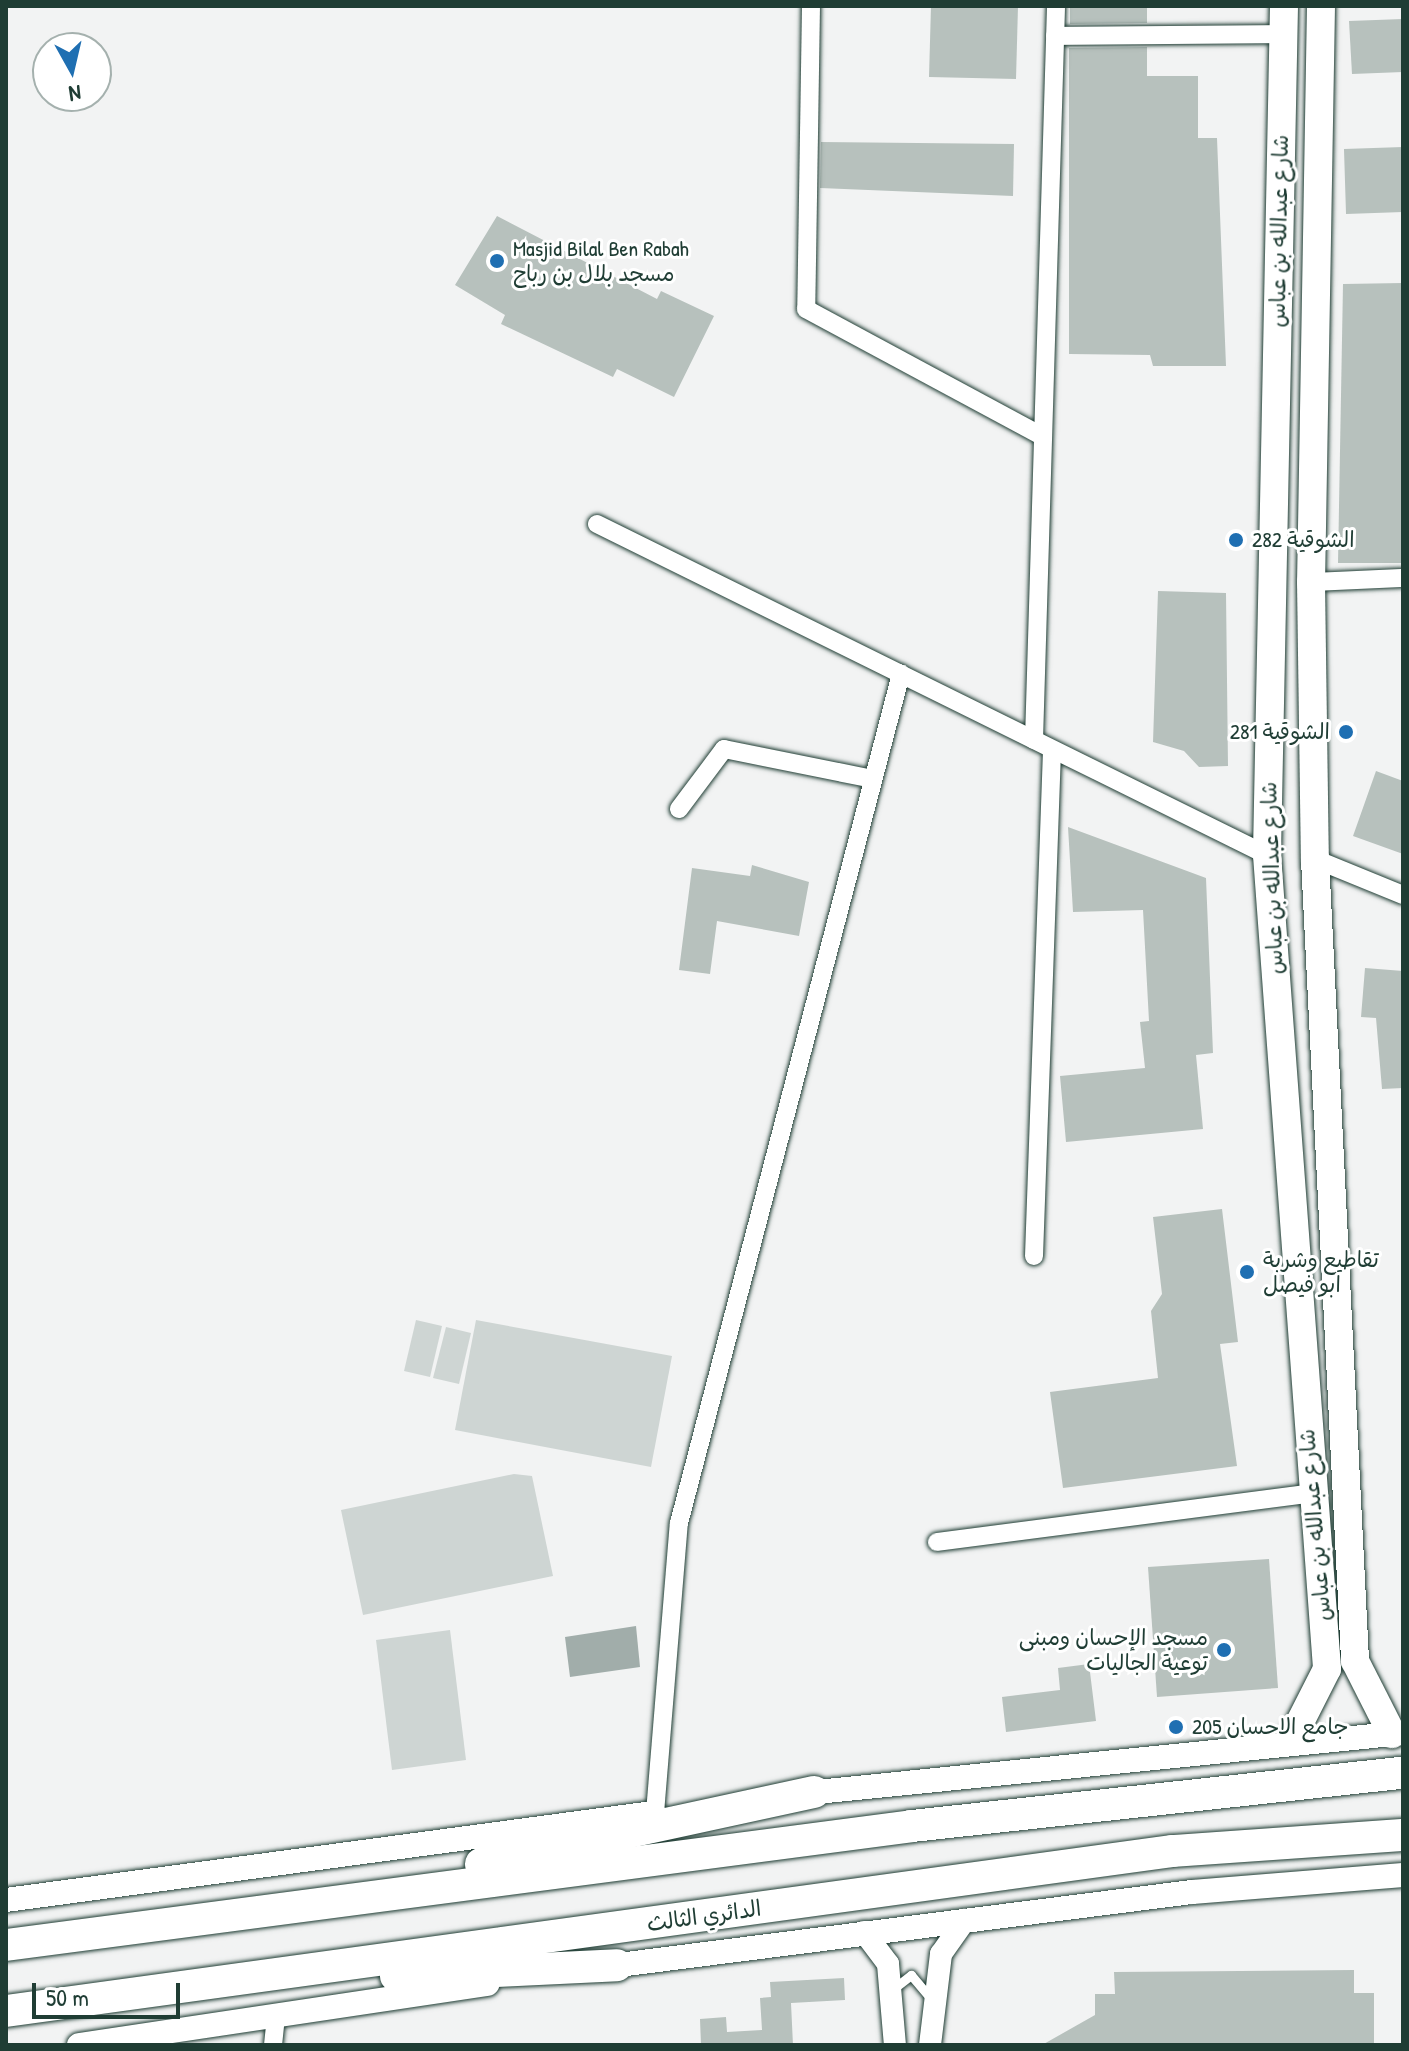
<!DOCTYPE html>
<meta charset="utf-8">
<style>
body{margin:0}
#map{position:relative;width:1409px;height:2051px;overflow:hidden;background:#f2f3f3;font-family:"Patrick Hand","Playpen Sans Arabic",sans-serif}
div>[style]{position:absolute}
[style*='--x']{left:calc(var(--x)*1px);top:calc(var(--y)*1px);width:calc(var(--w)*1px);rotate:calc(var(--a)*1deg)}
.green>*{inset:0;background:#ced5d3}
.water>*{inset:0;background:#a1adaa}
.building>*{inset:0;background:#b7c1bd}
.path>*{height:4px;margin-top:-2px;transform-origin:0;background:repeating-linear-gradient(90deg,#1f3d34 0 2px,transparent 0 8px)}
.roads{filter:drop-shadow(0 0 2px #1f3d34) drop-shadow(0 0 2px #1f3d34)}
.service>*{height:9px;margin:-4.5px;padding:0 4.5px;transform-origin:4.5px;border-radius:4.5px;background:#fff}
.minor>*{height:18px;margin:-9px;padding:0 9px;transform-origin:9px;border-radius:9px;background:#fff}
.tertiary>*{height:22px;margin:-11px;padding:0 11px;transform-origin:11px;border-radius:11px;background:#fff}
.secondary>*{height:24px;margin:-12px;padding:0 12px;transform-origin:12px;border-radius:12px;background:#fff}
.primary>*{height:28px;margin:-14px;padding:0 14px;transform-origin:14px;border-radius:14px;background:#fff}
.motorway>*{height:32px;margin:-16px;padding:0 16px;transform-origin:16px;border-radius:16px;background:#fff}
.dots>*{width:22px;height:22px;translate:-50% -50%;box-sizing:border-box;border:4px solid #fff;border-radius:50%}
span{translate:-50% -50%;white-space:nowrap;text-align:center;line-height:1.15;-webkit-text-stroke:6px #fff;paint-order:stroke}
.street-label{font-size:22px;color:#1f3d34}
.poi-label{font-size:22px;color:#1f3d34}
.left{translate:0 -50%;text-align:left}
.right{translate:-100% -50%;text-align:right}
.frame{position:absolute;inset:0;border:8px solid #1f3d34;pointer-events:none}
.north{position:absolute;left:32px;top:32px;width:80px;height:80px;box-sizing:border-box;background:#fff;border:2px solid #a5b1ae;border-radius:50%;rotate:172deg;font-size:22px;font-weight:700;line-height:32px;text-align:center;color:#1f3d34}
.north::after{content:'';display:block;margin:auto;width:28px;height:36px;background:#1f6fb2;clip-path:polygon(50% 0,100% 100%,50% 72%,0 100%)}
.scale{position:absolute;left:32px;top:1983px;width:148px;height:36px;box-sizing:border-box;border:4px solid #1f3d34;border-top:0;padding-left:10px;font-size:24px;line-height:28px;white-space:nowrap;color:#1f3d34;-webkit-text-stroke:6px #fff;paint-order:stroke}
</style>
<div id="map">
<div class="green">
<i style="clip-path:polygon(416px 1320px,442px 1326px,430px 1377px,404px 1371px)"></i>
<i style="clip-path:polygon(476px 1320px,672px 1356px,651px 1467px,455px 1430px)"></i>
<i style="clip-path:polygon(446px 1327px,471px 1333px,459px 1384px,433px 1378px)"></i>
<i style="clip-path:polygon(514px 1474px,532px 1476px,553px 1576px,363px 1615px,341px 1510px)"></i>
<i style="clip-path:polygon(450px 1630px,466px 1760px,392px 1770px,376px 1640px)"></i>
</div>
<div class="water">
<i style="clip-path:polygon(636px 1626px,640px 1667px,570px 1677px,565px 1637px)"></i>
</div>
<div class="building">
<i style="clip-path:polygon(931px 6px,1018px 6px,1016px 79px,929px 77px)"></i>
<i style="clip-path:polygon(1070px 8px,1147px 8px,1147px 23px,1070px 24px)"></i>
<i style="clip-path:polygon(1403px 19px,1403px 72px,1352px 74px,1349px 21px)"></i>
<i style="clip-path:polygon(1147px 47px,1147px 76px,1198px 76px,1198px 138px,1217px 138px,1226px 366px,1153px 366px,1150px 355px,1069px 354px,1069px 48px)"></i>
<i style="clip-path:polygon(821px 142px,1014px 144px,1013px 196px,820px 188px)"></i>
<i style="clip-path:polygon(1403px 147px,1403px 212px,1346px 214px,1344px 149px)"></i>
<i style="clip-path:polygon(497px 216px,657px 299px,661px 291px,714px 316px,674px 397px,617px 369px,613px 377px,501px 324px,505px 315px,455px 285px)"></i>
<i style="clip-path:polygon(1403px 283px,1403px 563px,1338px 563px,1343px 284px)"></i>
<i style="clip-path:polygon(1158px 591px,1226px 593px,1228px 766px,1199px 767px,1184px 751px,1153px 742px)"></i>
<i style="clip-path:polygon(1376px 771px,1403px 781px,1403px 854px,1353px 836px)"></i>
<i style="clip-path:polygon(1068px 827px,1206px 878px,1213px 1053px,1196px 1055px,1203px 1129px,1066px 1142px,1060px 1076px,1145px 1068px,1140px 1022px,1149px 1021px,1143px 910px,1073px 912px)"></i>
<i style="clip-path:polygon(752px 865px,809px 882px,799px 936px,717px 921px,710px 974px,679px 970px,692px 868px,750px 876px)"></i>
<i style="clip-path:polygon(1365px 968px,1403px 971px,1403px 1088px,1382px 1089px,1376px 1018px,1361px 1017px)"></i>
<i style="clip-path:polygon(1222px 1209px,1238px 1342px,1220px 1344px,1237px 1466px,1063px 1488px,1050px 1392px,1158px 1378px,1151px 1311px,1162px 1294px,1153px 1217px)"></i>
<i style="clip-path:polygon(1269px 1559px,1278px 1688px,1157px 1697px,1148px 1567px)"></i>
<i style="clip-path:polygon(1089px 1664px,1096px 1721px,1006px 1732px,1002px 1697px,1060px 1690px,1058px 1668px)"></i>
<i style="clip-path:polygon(1354px 1970px,1354px 1993px,1374px 1993px,1374px 2045px,1042px 2045px,1095px 2015px,1095px 1994px,1115px 1994px,1114px 1972px)"></i>
<i style="clip-path:polygon(844px 1978px,845px 2000px,791px 2003px,793px 2045px,701px 2045px,700px 2019px,726px 2017px,727px 2032px,762px 2030px,760px 1998px,771px 1997px,770px 1982px)"></i>
</div>
<div class="path">
<i style="--x:1236;--y:540;--w:15;--a:0"></i>
<i style="--x:1336;--y:733;--w:10;--a:-6"></i>
</div>
<div class="roads">
<div class="service">
<i style="--x:893;--y:1989;--w:23;--a:-38"></i>
<i style="--x:911;--y:1975;--w:30;--a:50"></i>
</div>
<div class="minor">
<i style="--x:811;--y:6;--w:303;--a:90.9"></i>
<i style="--x:806;--y:309;--w:266;--a:28.3"></i>
<i style="--x:1055;--y:36;--w:228;--a:-0.5"></i>
<i style="--x:597;--y:524;--w:747;--a:26.29"></i>
<i style="--x:1311;--y:582;--w:92;--a:-2.5"></i>
<i style="--x:1034;--y:740;--w:734;--a:-88.28"></i>
<i style="--x:679;--y:809;--w:75;--a:-53.1"></i>
<i style="--x:724;--y:749;--w:152;--a:11.4"></i>
<i style="--x:1315;--y:859;--w:95;--a:22.2"></i>
<i style="--x:1034;--y:1256;--w:506;--a:-87.96"></i>
<i style="--x:937;--y:1542;--w:379;--a:-7.4"></i>
<i style="--x:655;--y:1813;--w:291;--a:-85.3"></i>
<i style="--x:679;--y:1523;--w:878;--a:-75.35"></i>
<i style="--x:273;--y:2045;--w:29;--a:-84"></i>
</div>
<div class="tertiary">
<i style="--x:864;--y:1932;--w:40;--a:53"></i>
<i style="--x:888;--y:1964;--w:81;--a:85.1"></i>
<i style="--x:930;--y:2045;--w:92;--a:-83.1"></i>
<i style="--x:941;--y:1954;--w:42;--a:-54.8"></i>
</div>
<div class="secondary">
<i style="--x:797;--y:1794;--w:609;--a:-5.75"></i>
<i style="--x:6;--y:1900;--w:653;--a:-7.66"></i>
<i style="--x:603;--y:1967;--w:594;--a:-7.26"></i>
<i style="--x:1192;--y:1892;--w:212;--a:-4.6"></i>
<i style="--x:79;--y:2045;--w:413;--a:-8.5"></i>
</div>
<div class="primary">
<i style="--x:1284;--y:6;--w:849;--a:91.15"></i>
<i style="--x:1267;--y:855;--w:816;--a:85.78"></i>
<i style="--x:1327;--y:1669;--w:80;--a:116.9"></i>
<i style="--x:1321;--y:6;--w:576;--a:90.99"></i>
<i style="--x:1311;--y:582;--w:277;--a:89.2"></i>
<i style="--x:1315;--y:859;--w:803;--a:87.14"></i>
<i style="--x:1355;--y:1661;--w:82;--a:63.1"></i>
</div>
<div class="motorway">
<i style="--x:481;--y:1864;--w:341;--a:-12.2"></i>
<i style="--x:6;--y:1945;--w:914;--a:-7.48"></i>
<i style="--x:912;--y:1826;--w:494;--a:-6.2"></i>
<i style="--x:396;--y:1976;--w:221;--a:-2.8"></i>
<i style="--x:6;--y:2011;--w:1178;--a:-7.81"></i>
<i style="--x:1173;--y:1851;--w:231;--a:-4"></i>
</div>
</div>
<div class="dots">
<i style="left:497px;top:261px;background:#1f6fb2"></i>
<i style="left:1236px;top:540px;background:#1f6fb2"></i>
<i style="left:1346px;top:732px;background:#1f6fb2"></i>
<i style="left:1247px;top:1272px;background:#1f6fb2"></i>
<i style="left:1224px;top:1650px;background:#1f6fb2"></i>
<i style="left:1176px;top:1727px;background:#1f6fb2"></i>
</div>
<div class="street-label">
<span style="left:1279px;top:231px;rotate:-89deg">شارع عبدالله بن عباس</span>
<span style="left:1272px;top:878px;rotate:-92deg">شارع عبدالله بن عباس</span>
<span style="left:1315px;top:1525px;rotate:-95deg">شارع عبدالله بن عباس</span>
<span style="left:704px;top:1916px;rotate:-8deg">الدائري الثالث</span>
</div>
<div class="poi-label">
<span class="left" style="left:513px;top:261px">Masjid Bilal Ben Rabah<br>مسجد بلال بن رباح</span>
<span class="left" style="left:1252px;top:540px">الشوقية 282</span>
<span class="right" style="left:1330px;top:732px">الشوقية 281</span>
<span class="left" style="left:1263px;top:1272px">تقاطيع وشربة<br>ابو فيصل</span>
<span class="right" style="left:1208px;top:1650px">مسجد الإحسان ومبنى<br>توعية الجاليات</span>
<span class="left" style="left:1192px;top:1727px">جامع الاحسان 205</span>
</div>
<div class="frame"></div>
<div class="north">N</div>
<div class="scale">50 m</div>
</div>
